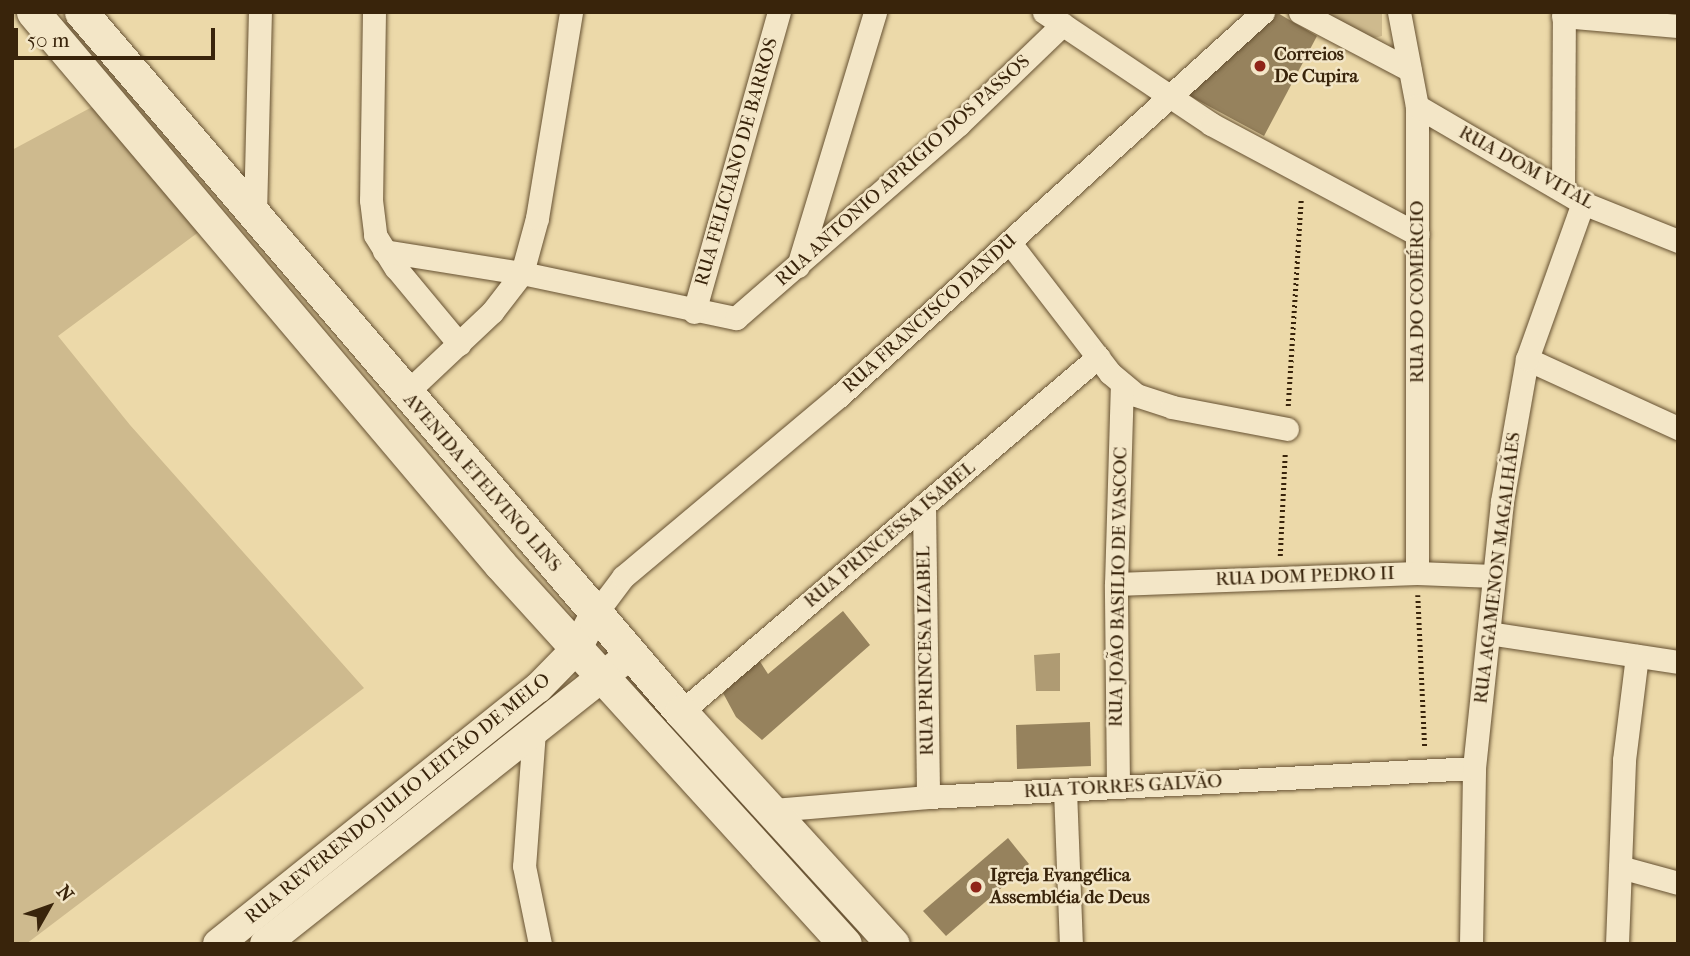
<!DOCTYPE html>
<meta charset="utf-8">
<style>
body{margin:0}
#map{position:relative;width:1690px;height:956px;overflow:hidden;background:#ecd9a9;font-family:"IM FELL French Canon",serif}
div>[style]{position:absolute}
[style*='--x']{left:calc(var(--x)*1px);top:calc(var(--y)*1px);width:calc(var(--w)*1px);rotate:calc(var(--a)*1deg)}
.green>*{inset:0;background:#ceba8e}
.water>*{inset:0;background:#af9b73}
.building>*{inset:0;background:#96825d}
.path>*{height:4.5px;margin-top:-2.25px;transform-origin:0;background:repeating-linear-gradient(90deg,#39240b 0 2px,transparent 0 5.5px)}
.roads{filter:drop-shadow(0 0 2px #665132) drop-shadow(0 0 2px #665132)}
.minor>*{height:23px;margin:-11.5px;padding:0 11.5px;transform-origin:11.5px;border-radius:11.5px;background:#f3e6c7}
.tertiary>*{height:30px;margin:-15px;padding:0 15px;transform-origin:15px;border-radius:15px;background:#f3e6c7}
.secondary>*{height:33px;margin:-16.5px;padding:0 16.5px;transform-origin:16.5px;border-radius:16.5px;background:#f3e6c7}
.dots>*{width:19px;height:19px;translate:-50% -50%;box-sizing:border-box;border:4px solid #f3e6c7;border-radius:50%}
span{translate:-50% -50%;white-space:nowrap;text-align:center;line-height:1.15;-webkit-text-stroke:5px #f3e6c7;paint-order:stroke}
.poi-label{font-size:19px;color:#39240b;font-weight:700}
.left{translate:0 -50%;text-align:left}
.street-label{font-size:19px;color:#39240b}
.frame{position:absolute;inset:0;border:14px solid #39240b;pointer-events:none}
.north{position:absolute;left:14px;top:872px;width:70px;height:70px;-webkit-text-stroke:5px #f3e6c7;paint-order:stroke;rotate:50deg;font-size:19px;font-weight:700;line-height:28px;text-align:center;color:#39240b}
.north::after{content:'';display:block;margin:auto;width:24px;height:32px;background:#39240b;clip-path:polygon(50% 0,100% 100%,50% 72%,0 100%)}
.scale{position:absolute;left:14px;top:28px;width:201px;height:32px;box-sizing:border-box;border:4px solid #39240b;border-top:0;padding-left:9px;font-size:21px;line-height:24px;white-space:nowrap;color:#39240b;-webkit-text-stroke:5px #f3e6c7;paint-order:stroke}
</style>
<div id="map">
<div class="green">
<i style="clip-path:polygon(1322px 12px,1382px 12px,1382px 36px,1370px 39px)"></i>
<i style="clip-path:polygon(105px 100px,215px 220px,58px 336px,130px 425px,364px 688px,26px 944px,12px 944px,12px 150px)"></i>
</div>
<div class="water">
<i style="clip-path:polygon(1060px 653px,1060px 691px,1036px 691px,1034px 655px)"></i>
</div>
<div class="building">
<i style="clip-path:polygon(1276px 12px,1317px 36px,1264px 136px,1188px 95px)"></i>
<i style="clip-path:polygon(843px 611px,870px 645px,762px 740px,736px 717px,723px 693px,759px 660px,768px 674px)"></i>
<i style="clip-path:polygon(1090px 722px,1091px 766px,1017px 769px,1016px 725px)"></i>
<i style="clip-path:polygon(1008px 838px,1029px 864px,946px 936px,923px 911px)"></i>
</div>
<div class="path">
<i style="--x:1288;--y:406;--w:208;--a:-86.4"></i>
<i style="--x:1280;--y:556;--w:103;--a:-87.2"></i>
<i style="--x:1418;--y:595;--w:152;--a:87.4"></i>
</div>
<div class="roads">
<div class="minor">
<i style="--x:374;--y:12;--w:188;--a:90.9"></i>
<i style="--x:371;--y:200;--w:35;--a:83"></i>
<i style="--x:375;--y:235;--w:39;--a:58"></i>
<i style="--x:396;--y:268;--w:99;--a:50.3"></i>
<i style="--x:1044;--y:12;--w:201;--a:33.8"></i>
<i style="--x:1211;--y:124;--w:234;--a:28.1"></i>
<i style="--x:1300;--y:12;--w:124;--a:27.8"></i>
<i style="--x:1399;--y:12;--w:96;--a:79.2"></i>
<i style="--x:1417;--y:106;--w:467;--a:90"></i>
<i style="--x:1563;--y:16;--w:115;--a:5"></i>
<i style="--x:1417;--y:106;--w:192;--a:30.3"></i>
<i style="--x:1583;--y:203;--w:102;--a:21.8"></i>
<i style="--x:1563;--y:190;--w:178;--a:-89.7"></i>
<i style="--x:255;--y:215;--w:203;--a:-88.6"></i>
<i style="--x:1010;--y:243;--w:164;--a:52.4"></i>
<i style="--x:1110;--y:373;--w:34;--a:40"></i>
<i style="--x:1136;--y:395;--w:38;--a:18"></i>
<i style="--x:1172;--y:407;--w:117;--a:10.8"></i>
<i style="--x:384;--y:251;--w:140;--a:9.1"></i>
<i style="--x:522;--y:273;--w:219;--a:11.9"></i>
<i style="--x:736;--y:318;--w:296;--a:-41"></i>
<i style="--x:959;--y:124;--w:144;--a:-43.9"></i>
<i style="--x:798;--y:266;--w:265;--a:-73.1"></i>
<i style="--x:694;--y:312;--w:312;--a:-74.2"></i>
<i style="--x:1527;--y:359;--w:166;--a:24.6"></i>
<i style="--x:405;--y:394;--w:120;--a:-43.3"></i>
<i style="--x:492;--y:312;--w:49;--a:-52.4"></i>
<i style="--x:522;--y:273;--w:57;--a:-74.7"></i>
<i style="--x:537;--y:218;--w:209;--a:-80.6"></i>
<i style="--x:924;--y:505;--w:292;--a:89.2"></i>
<i style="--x:1116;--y:584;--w:301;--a:-2.1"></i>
<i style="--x:1417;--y:573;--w:77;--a:2.2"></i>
<i style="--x:596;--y:613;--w:45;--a:-53.1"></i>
<i style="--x:623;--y:577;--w:282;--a:-40"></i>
<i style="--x:839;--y:396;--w:572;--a:-42.17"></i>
<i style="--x:1489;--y:633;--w:191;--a:8.7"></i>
<i style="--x:681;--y:712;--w:548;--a:-40.41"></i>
<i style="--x:534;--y:731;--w:135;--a:94.2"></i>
<i style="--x:524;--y:866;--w:80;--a:78.4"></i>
<i style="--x:1118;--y:787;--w:203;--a:-90.6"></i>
<i style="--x:1116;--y:584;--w:198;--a:-88.3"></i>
<i style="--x:1065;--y:790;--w:154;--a:87.8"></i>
<i style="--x:773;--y:810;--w:156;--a:-4.8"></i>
<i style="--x:928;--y:797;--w:547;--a:-3.04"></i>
<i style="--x:1620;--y:867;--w:60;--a:15.4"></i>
<i style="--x:1471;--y:944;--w:176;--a:-89"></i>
<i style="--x:1474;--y:768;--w:268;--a:-84"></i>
<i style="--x:1502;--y:501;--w:144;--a:-80"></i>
<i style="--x:1527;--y:359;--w:166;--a:-70.3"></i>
<i style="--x:1617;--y:944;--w:184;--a:-87.8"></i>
<i style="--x:1624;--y:760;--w:105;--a:-82.9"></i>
</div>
<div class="tertiary">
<i style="--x:218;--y:944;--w:410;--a:-38.7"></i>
<i style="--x:538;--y:688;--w:56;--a:-45.7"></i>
<i style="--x:577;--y:648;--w:40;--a:-62"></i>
<i style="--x:265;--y:944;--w:467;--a:-38.4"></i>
</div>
<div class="secondary">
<i style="--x:33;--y:12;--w:723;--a:49.77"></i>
<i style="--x:500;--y:564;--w:513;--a:47.76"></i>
<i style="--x:81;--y:12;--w:922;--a:49.4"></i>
<i style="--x:681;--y:712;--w:314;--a:47.6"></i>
</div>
</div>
<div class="dots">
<i style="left:1260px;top:66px;background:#8f2418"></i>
<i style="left:976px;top:887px;background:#8f2418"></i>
</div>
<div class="poi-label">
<span class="left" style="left:1274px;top:66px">Correios<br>De Cupira</span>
<span class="left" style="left:990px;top:887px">Igreja Evangélica<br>Assembléia de Deus</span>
</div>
<div class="street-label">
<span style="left:737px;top:162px;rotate:-74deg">RUA FELICIANO DE BARROS</span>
<span style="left:1526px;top:168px;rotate:29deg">RUA DOM VITAL</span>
<span style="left:903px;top:171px;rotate:-42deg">RUA ANTONIO APRIGIO DOS PASSOS</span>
<span style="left:1418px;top:292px;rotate:-90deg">RUA DO COMÉRCIO</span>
<span style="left:930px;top:314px;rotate:-42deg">RUA FRANCISCO DANDU</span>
<span style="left:482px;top:483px;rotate:49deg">AVENIDA ETELVINO LINS</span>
<span style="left:890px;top:535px;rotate:-40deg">RUA PRINCESSA ISABEL</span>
<span style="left:1498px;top:568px;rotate:-83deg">RUA AGAMENON MAGALHÃES</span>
<span style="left:1305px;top:577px;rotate:-2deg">RUA DOM PEDRO II</span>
<span style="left:1119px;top:587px;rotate:-89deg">RUA JOÃO BASILIO DE VASCOC</span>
<span style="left:926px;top:651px;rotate:-91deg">RUA PRINCESA IZABEL</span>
<span style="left:1123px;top:787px;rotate:-3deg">RUA TORRES GALVÃO</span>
<span style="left:398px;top:799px;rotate:-39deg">RUA REVERENDO JULIO LEITÃO DE MELO</span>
</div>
<div class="frame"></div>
<div class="north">N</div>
<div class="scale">50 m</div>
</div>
